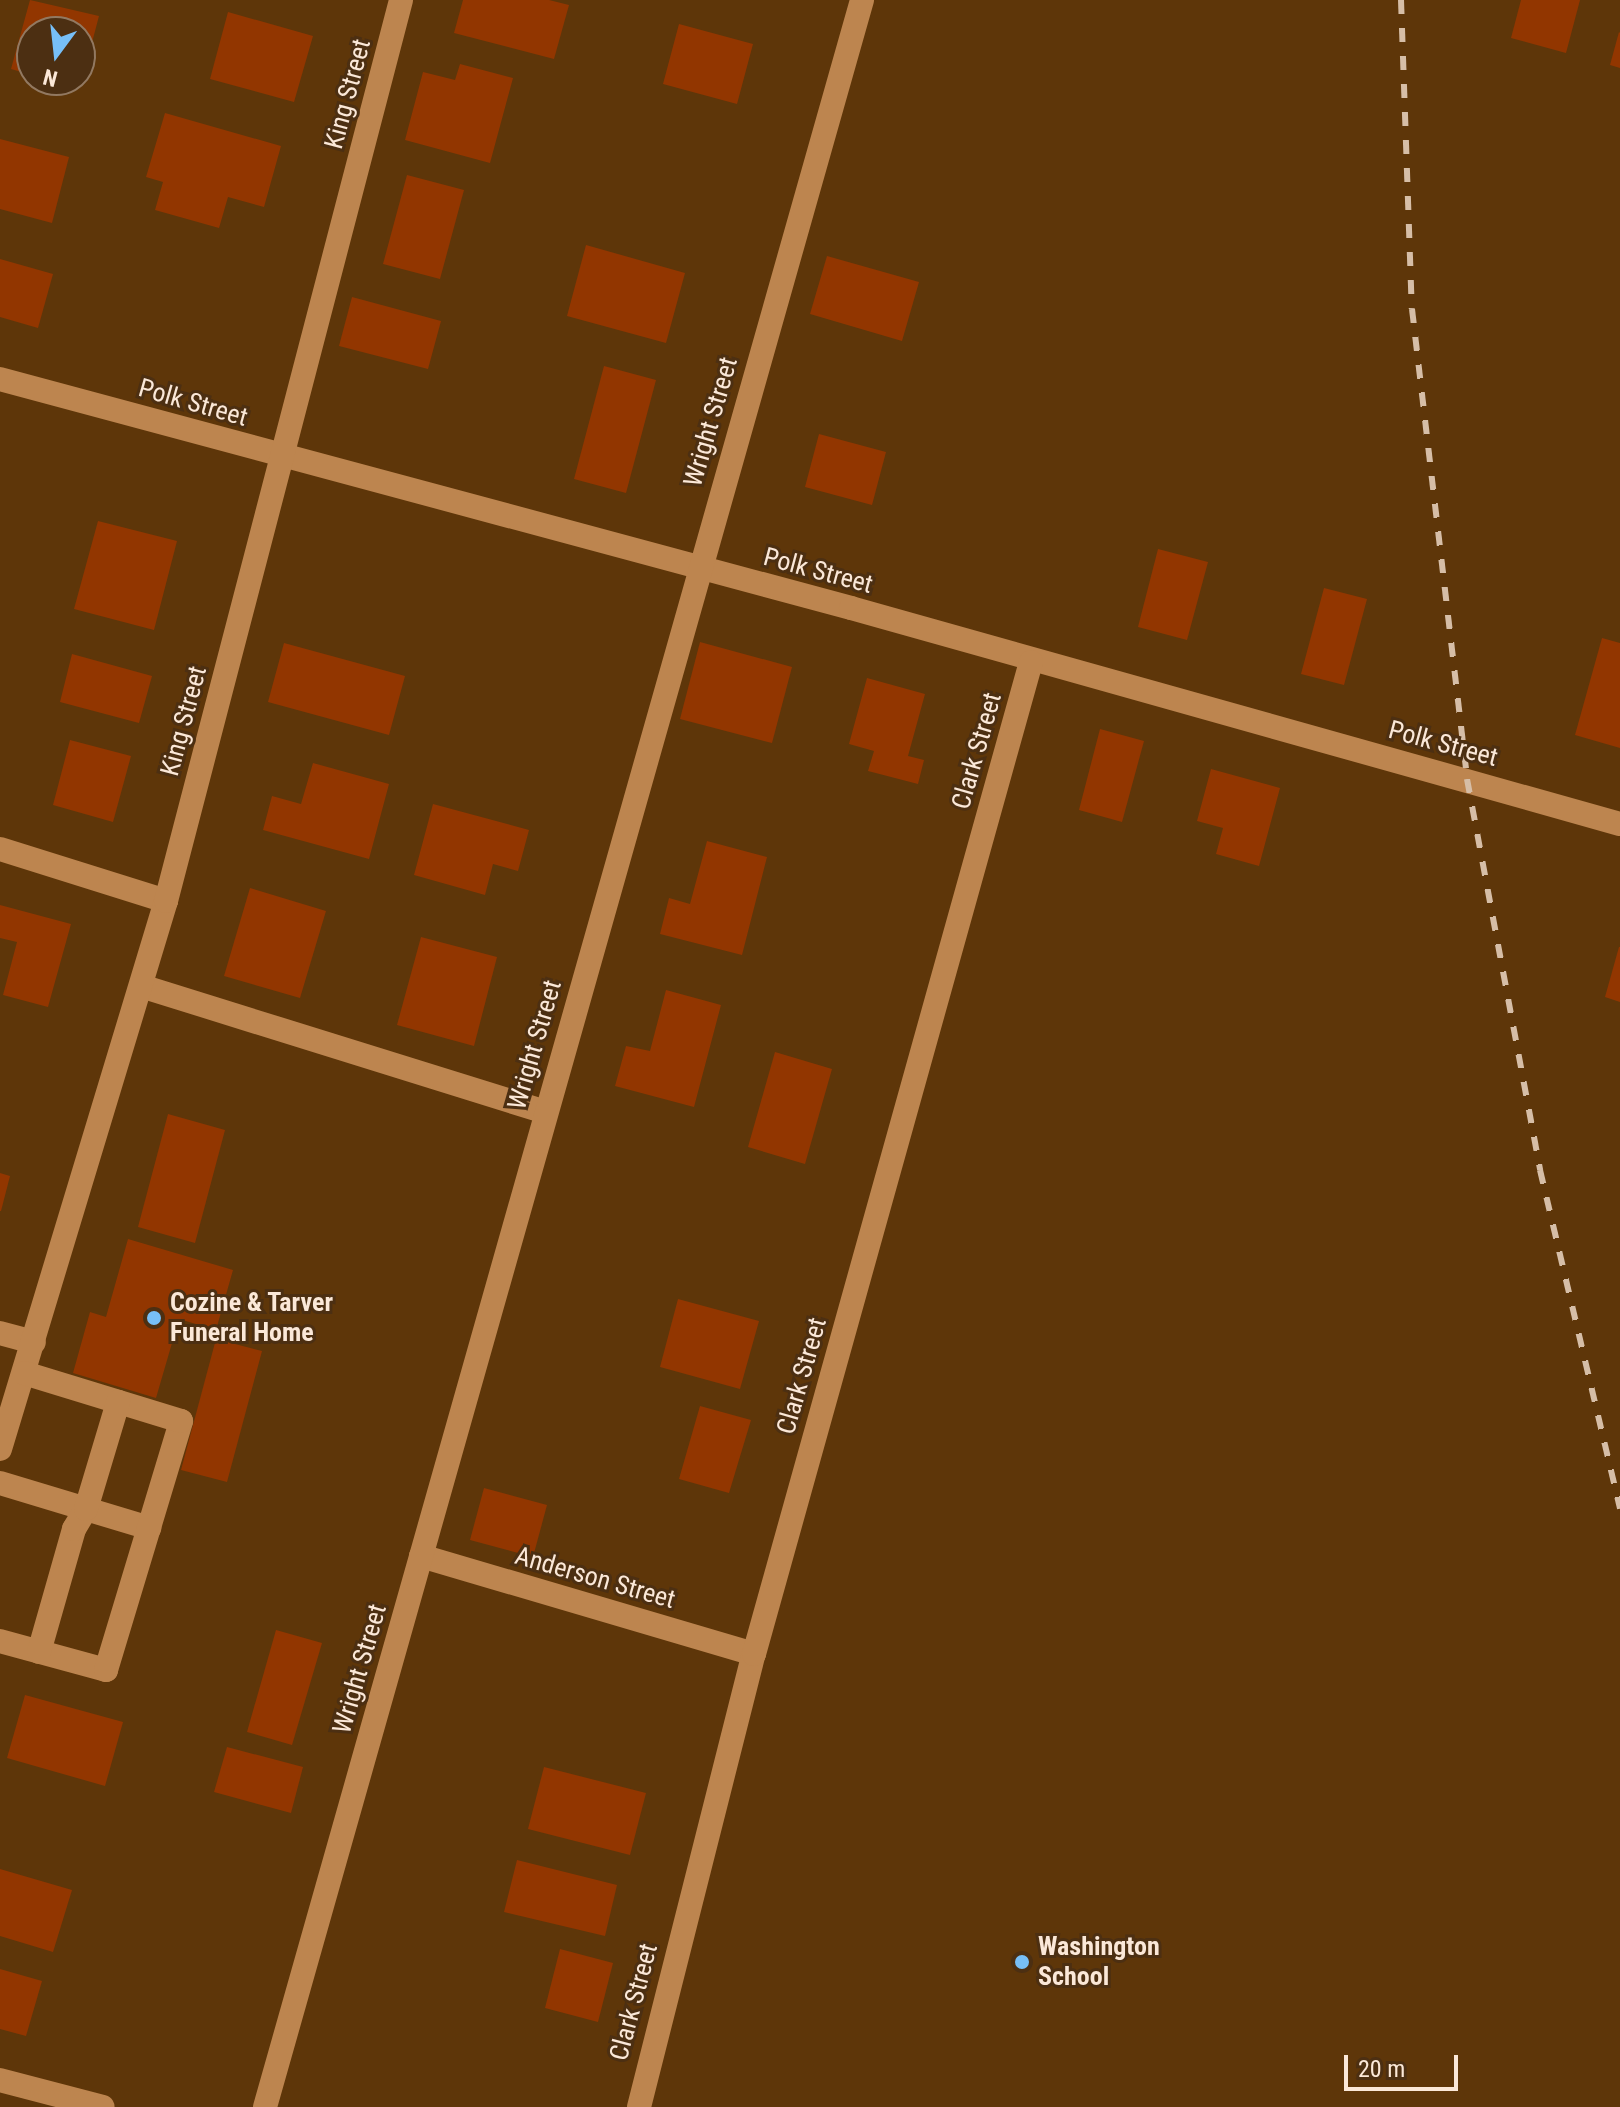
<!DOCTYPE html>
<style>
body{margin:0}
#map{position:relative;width:1620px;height:2107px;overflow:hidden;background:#5e3609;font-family:"Roboto Condensed",sans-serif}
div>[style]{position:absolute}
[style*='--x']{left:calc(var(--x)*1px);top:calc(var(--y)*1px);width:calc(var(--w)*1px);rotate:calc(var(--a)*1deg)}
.building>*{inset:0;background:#923600}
.minor>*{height:24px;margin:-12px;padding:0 12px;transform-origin:12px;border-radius:12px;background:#bd854f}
.rail>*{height:6px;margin-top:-3px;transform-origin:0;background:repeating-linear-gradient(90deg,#d6bea7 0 14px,transparent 0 28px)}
.dots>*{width:22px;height:22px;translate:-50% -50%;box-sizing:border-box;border:4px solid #4c2f12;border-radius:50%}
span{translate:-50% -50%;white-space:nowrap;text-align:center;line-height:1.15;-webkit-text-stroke:6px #4c2f12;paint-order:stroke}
.street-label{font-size:26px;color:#fbe8d8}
.poi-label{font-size:26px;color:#fbe8d8;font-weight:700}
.left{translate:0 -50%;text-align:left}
.north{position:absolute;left:16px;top:16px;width:80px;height:80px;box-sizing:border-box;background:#4c2f12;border:2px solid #927961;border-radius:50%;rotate:195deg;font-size:22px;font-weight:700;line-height:32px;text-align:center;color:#fbe8d8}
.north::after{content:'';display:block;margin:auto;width:28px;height:36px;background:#77bff7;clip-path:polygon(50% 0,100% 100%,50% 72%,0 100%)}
.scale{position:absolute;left:1344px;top:2055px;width:114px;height:36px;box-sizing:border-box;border:4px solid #fbe8d8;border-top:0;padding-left:10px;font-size:24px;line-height:28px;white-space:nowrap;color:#fbe8d8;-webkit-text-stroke:6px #4c2f12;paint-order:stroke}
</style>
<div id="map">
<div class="building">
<i style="clip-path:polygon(30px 0,99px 16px,80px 88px,54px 81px,80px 80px,80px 32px,32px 32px,32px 75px,11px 69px)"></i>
<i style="clip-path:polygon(463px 0,549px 0,569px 5px,554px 59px,454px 33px)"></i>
<i style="clip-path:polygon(1521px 0,1580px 0,1566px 53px,1511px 38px)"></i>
<i style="clip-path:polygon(228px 12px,313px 36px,294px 102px,210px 79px)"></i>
<i style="clip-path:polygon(679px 24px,753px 44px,737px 104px,663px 84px)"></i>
<i style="clip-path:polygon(1619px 32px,1620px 33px,1620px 68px,1610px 65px)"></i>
<i style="clip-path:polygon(460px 64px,513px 78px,490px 163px,405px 140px,423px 72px,455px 80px)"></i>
<i style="clip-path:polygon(165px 113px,281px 146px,264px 207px,228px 197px,219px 228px,155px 210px,163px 182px,146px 177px)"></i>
<i style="clip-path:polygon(0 139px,69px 157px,52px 223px,0 209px)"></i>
<i style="clip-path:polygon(407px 175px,464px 190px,440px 279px,383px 264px)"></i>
<i style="clip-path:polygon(586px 245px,685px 273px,666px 343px,567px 316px)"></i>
<i style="clip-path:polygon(827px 256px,919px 282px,902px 341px,810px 314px)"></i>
<i style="clip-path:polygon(0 259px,53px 274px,38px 328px,0 317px)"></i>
<i style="clip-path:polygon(352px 297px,441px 321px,428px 369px,339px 346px)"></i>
<i style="clip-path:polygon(604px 366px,656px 380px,626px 493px,574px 479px)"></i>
<i style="clip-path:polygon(819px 434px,886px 452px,872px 505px,805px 487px)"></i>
<i style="clip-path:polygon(98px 521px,177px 541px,154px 630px,74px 609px)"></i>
<i style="clip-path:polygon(1158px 549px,1208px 562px,1187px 640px,1138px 627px)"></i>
<i style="clip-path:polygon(1324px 588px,1367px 599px,1344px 685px,1301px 674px)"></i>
<i style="clip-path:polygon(1602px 638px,1620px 643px,1620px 748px,1575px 735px)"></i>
<i style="clip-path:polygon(700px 642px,792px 667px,772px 743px,680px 719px)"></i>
<i style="clip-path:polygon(284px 643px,405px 676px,389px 735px,268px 702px)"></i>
<i style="clip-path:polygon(72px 654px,152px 676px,139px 723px,60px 702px)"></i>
<i style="clip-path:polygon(867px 678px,925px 694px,908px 756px,924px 760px,918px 784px,868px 771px,874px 751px,849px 744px)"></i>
<i style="clip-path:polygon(1100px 729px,1144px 741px,1122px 822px,1079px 810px)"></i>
<i style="clip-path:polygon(70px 740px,131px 756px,113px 822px,53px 805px)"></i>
<i style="clip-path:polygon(313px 763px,389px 784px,369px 859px,263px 830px,272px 796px,301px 804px)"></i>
<i style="clip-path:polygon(1211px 769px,1280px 788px,1259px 866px,1216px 854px,1223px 828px,1197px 821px)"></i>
<i style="clip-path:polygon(433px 804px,529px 830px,518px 871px,493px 864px,485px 895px,414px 875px)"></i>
<i style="clip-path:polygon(707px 841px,767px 857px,742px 955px,660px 934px,669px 898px,690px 904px)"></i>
<i style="clip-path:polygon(250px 888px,326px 911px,300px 998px,224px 976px)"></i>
<i style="clip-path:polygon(0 905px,71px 924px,48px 1007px,3px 995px,17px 942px,0 938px)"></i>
<i style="clip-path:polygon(421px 937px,497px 957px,474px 1046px,397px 1025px)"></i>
<i style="clip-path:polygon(1619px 947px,1620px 947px,1620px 1002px,1605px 997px)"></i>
<i style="clip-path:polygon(666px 990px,721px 1005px,694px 1107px,615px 1086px,626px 1046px,650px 1051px)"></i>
<i style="clip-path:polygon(775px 1052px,832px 1069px,805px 1164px,748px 1147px)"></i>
<i style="clip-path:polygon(168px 1114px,225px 1130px,195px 1243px,138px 1227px)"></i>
<i style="clip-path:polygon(0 1173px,10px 1176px,1px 1211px,0 1211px)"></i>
<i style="clip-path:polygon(128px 1239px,233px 1270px,216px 1330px,179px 1319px,156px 1398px,73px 1373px,90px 1312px,106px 1317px)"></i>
<i style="clip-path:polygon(678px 1299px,759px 1321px,740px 1389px,660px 1367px)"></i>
<i style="clip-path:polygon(216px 1339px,262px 1351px,227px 1482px,181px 1470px)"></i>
<i style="clip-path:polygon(700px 1406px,751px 1420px,729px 1493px,679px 1479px)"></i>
<i style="clip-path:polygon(484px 1488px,547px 1505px,533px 1557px,470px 1540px)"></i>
<i style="clip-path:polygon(276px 1630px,322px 1643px,292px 1745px,247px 1732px)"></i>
<i style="clip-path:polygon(25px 1695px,123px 1722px,105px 1786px,7px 1758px)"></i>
<i style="clip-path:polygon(227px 1747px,303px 1767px,291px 1813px,214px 1792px)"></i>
<i style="clip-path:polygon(544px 1767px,646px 1793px,630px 1855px,528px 1829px)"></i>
<i style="clip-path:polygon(517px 1860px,617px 1885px,605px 1936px,504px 1912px)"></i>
<i style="clip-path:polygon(0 1869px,72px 1890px,53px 1952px,0 1936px)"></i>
<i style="clip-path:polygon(560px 1949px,613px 1963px,598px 2022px,545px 2008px)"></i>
<i style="clip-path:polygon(0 1969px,42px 1981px,26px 2036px,0 2029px)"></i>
</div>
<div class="minor">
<i style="--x:0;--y:379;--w:881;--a:15.06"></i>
<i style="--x:851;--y:608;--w:799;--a:15.69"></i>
<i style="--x:0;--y:849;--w:174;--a:17.4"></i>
<i style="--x:141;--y:986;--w:423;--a:17.3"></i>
<i style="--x:0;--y:1333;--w:35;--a:15"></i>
<i style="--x:0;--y:1449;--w:573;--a:-73.15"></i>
<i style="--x:166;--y:901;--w:931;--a:-75.38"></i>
<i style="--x:0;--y:1483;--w:156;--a:16.8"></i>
<i style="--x:421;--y:1556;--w:347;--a:16.4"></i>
<i style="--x:0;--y:1641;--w:110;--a:15.3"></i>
<i style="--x:106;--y:1670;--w:260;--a:-73.2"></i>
<i style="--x:181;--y:1421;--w:164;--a:-163"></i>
<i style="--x:39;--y:1652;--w:128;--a:-74.1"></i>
<i style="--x:74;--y:1529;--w:23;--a:-59"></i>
<i style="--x:86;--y:1509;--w:112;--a:-73.3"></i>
<i style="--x:0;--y:2080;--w:106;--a:14.7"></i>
<i style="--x:265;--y:2107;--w:2190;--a:-74.18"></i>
<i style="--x:639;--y:2107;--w:467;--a:-75.8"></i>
<i style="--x:754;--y:1654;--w:1030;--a:-74.4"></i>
</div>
<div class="rail">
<i style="--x:1401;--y:0;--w:309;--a:88"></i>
<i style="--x:1412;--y:309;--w:473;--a:83.3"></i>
<i style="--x:1467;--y:779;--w:398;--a:79.4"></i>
<i style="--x:1540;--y:1170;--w:348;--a:76.7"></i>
</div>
<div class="dots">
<i style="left:154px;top:1318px;background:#77bff7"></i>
<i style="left:1022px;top:1962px;background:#77bff7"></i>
</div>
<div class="street-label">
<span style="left:348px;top:94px;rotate:-75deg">King Street</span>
<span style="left:193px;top:403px;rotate:16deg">Polk Street</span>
<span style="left:711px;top:422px;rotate:-74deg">Wright Street</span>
<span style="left:818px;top:571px;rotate:15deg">Polk Street</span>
<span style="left:184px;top:721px;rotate:-75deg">King Street</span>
<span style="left:1443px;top:744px;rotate:15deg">Polk Street</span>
<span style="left:977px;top:751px;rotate:-74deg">Clark Street</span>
<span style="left:535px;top:1045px;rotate:-74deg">Wright Street</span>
<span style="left:802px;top:1376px;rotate:-74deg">Clark Street</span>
<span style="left:595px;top:1578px;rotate:16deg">Anderson Street</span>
<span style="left:360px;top:1669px;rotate:-74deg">Wright Street</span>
<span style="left:634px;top:2002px;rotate:-75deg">Clark Street</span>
</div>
<div class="poi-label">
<span class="left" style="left:170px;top:1318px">Cozine &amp; Tarver<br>Funeral Home</span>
<span class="left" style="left:1038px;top:1962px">Washington<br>School</span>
</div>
<div class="north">N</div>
<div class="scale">20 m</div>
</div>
